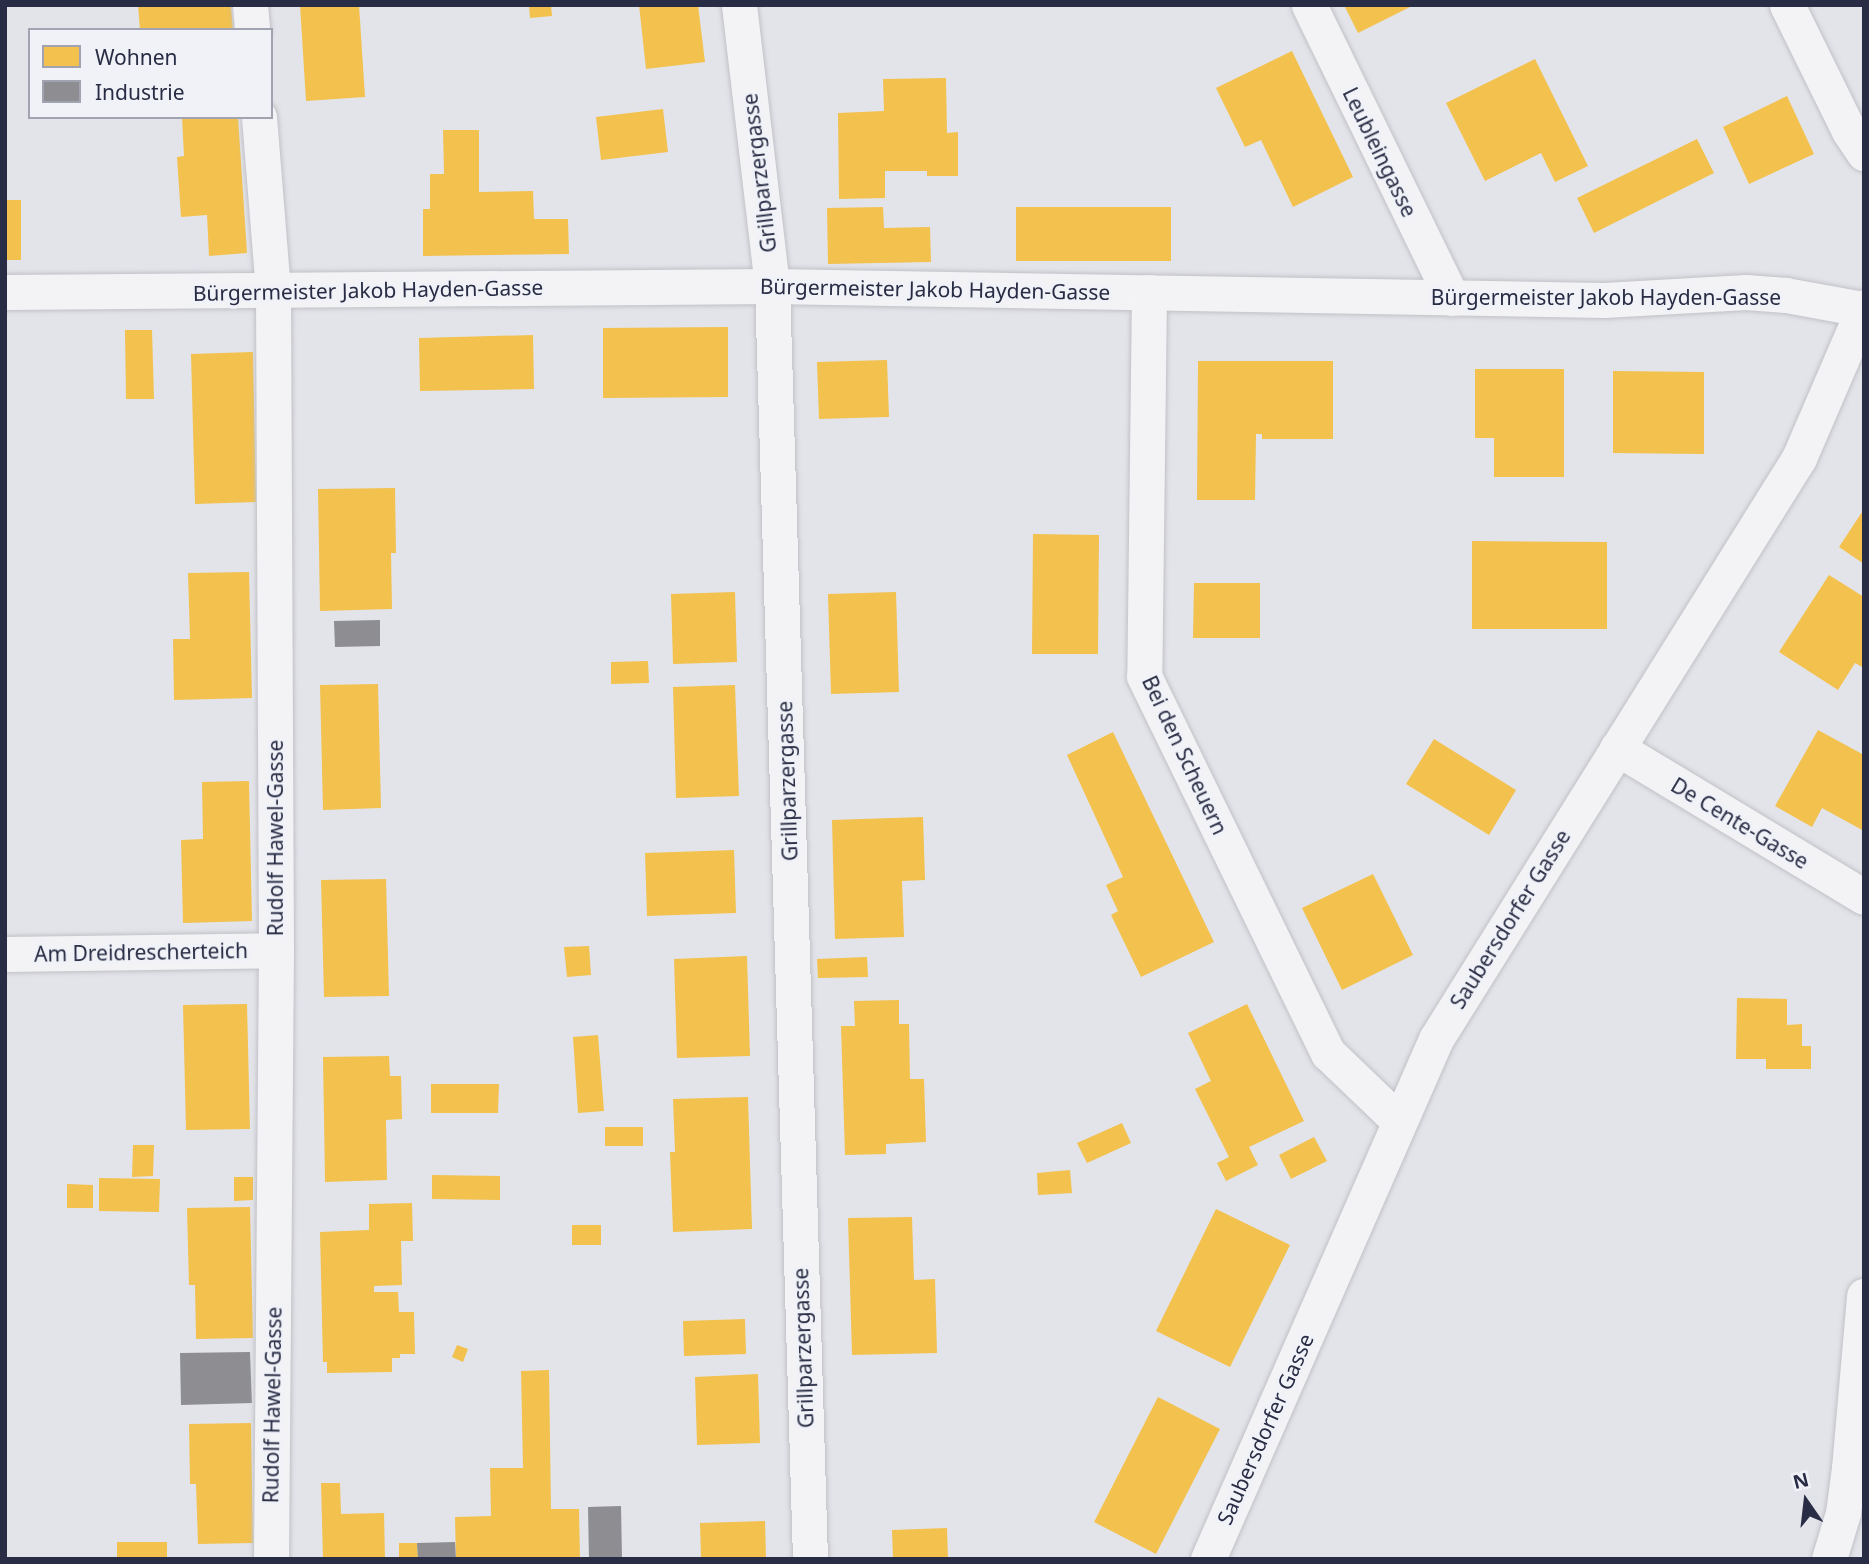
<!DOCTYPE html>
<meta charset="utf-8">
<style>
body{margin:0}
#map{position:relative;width:1869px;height:1564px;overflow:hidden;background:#e3e4e9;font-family:"Noto Sans",sans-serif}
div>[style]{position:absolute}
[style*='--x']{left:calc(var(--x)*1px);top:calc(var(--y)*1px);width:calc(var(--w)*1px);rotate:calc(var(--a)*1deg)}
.homes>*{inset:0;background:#f2c14e}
.industry>*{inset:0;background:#8d8d92}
.roads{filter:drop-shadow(0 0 2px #c0c1c7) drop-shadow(0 0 2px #c0c1c7)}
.minor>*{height:35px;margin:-17.5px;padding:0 17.5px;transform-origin:17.5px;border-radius:17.5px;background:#f3f3f5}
span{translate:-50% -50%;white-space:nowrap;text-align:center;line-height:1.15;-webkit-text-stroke:7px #f1f2f8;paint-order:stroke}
.street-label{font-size:21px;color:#282c44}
.frame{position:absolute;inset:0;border:7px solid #282c44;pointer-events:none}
.legend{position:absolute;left:28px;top:28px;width:245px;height:91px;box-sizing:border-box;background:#f1f2f8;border:2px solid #a1a3b0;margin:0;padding:9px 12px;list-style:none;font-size:21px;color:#282c44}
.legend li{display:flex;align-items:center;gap:14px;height:35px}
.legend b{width:35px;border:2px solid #a1a3b0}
.north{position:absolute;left:1771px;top:1466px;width:70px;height:70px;-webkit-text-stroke:5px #f1f2f8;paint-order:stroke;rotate:346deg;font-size:19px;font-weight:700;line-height:28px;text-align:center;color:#282c44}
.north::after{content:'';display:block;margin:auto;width:24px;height:32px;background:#282c44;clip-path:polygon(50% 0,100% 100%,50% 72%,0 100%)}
</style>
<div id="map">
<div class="homes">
<i style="clip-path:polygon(138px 5px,231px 5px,233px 29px,140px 30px)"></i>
<i style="clip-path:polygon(300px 5px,359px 5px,365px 97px,306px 101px)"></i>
<i style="clip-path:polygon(529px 5px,551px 5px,552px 16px,530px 18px)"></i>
<i style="clip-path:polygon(639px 5px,698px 5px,705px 62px,646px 69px)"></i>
<i style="clip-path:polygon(1344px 5px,1414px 5px,1358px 33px)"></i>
<i style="clip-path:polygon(1292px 51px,1353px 177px,1293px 207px,1261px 140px,1245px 147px,1216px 88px)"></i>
<i style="clip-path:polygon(1535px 59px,1588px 166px,1555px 182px,1541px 153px,1485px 181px,1446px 103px)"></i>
<i style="clip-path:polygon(946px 78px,947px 133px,958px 132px,958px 176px,927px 176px,927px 171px,885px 171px,885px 198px,839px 199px,838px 113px,884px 111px,883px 79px)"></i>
<i style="clip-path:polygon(1787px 96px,1814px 154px,1749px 184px,1723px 127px)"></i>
<i style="clip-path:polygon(663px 109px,668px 152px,601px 160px,596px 117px)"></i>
<i style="clip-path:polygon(182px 117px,238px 117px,247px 253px,209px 256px,207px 215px,181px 217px,177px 157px,184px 156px)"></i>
<i style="clip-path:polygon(443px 130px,479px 130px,479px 192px,533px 191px,534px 219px,568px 219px,569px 254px,423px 256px,423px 209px,430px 209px,430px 174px,444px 174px)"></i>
<i style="clip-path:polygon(1697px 139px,1714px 173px,1594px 233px,1577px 198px)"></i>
<i style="clip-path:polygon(5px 200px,21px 200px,21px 260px,5px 260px)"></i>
<i style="clip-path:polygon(883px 207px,884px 228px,930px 227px,931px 262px,828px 264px,827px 208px)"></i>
<i style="clip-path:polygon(1016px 207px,1171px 207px,1171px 261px,1016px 261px)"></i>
<i style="clip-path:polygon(728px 327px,728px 397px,603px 398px,603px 328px)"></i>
<i style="clip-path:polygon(125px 330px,152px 330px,154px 399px,126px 399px)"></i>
<i style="clip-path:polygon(533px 335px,534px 389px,420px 391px,419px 338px)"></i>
<i style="clip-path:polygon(253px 352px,256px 502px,195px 504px,191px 354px)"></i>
<i style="clip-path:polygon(887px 360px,889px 417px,819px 419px,817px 362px)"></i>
<i style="clip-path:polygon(1198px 361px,1333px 361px,1333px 439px,1262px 439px,1262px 434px,1256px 434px,1255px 500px,1197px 500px)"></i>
<i style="clip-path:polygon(1475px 369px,1564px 369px,1564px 477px,1494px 477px,1494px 438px,1475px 438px)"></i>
<i style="clip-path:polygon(1613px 371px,1704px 372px,1704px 454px,1613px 453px)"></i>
<i style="clip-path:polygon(395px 488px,396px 553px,391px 553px,392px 609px,320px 611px,318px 489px)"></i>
<i style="clip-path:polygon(1864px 509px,1864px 564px,1839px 547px)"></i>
<i style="clip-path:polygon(1033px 534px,1099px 535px,1098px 654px,1032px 654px)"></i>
<i style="clip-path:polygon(1472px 541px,1607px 542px,1607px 629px,1472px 629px)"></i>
<i style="clip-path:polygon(249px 572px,252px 698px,174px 700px,173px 639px,190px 639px,188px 573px)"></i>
<i style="clip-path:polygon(1829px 575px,1864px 597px,1864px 668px,1855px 663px,1838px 690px,1779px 652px)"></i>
<i style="clip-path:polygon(1194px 583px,1260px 583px,1260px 638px,1193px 638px)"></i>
<i style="clip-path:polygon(735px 592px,737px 662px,673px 664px,671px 594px)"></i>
<i style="clip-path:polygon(896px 592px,899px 692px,831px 694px,828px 594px)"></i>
<i style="clip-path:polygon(648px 661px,649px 683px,611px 684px,611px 662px)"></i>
<i style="clip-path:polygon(378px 684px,381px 808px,323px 810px,320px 685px)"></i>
<i style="clip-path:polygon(735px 685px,739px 796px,676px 798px,673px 687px)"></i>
<i style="clip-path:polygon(1818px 730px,1864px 755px,1864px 831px,1822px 808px,1812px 827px,1775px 806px)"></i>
<i style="clip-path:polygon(1113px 732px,1214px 942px,1141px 977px,1111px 915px,1118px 911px,1106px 885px,1123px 877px,1067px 755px)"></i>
<i style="clip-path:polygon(1434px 739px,1516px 790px,1489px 835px,1406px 784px)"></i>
<i style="clip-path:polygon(249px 781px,252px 921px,183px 923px,181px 840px,203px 839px,202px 782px)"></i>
<i style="clip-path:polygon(923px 817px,925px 880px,902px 881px,904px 937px,835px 939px,832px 820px)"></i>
<i style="clip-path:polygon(734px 850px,736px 913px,647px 916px,645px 853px)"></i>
<i style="clip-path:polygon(1373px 874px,1413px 955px,1342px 990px,1302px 908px)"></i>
<i style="clip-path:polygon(386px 879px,389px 996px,324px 997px,321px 880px)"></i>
<i style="clip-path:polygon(589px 946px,591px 975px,567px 977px,564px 947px)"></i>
<i style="clip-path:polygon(747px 956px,750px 1056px,677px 1058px,674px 959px)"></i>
<i style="clip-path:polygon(867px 957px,868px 977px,818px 978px,817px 959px)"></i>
<i style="clip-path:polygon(1737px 998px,1787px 999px,1787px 1025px,1802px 1024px,1802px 1046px,1811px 1046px,1811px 1069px,1766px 1069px,1766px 1059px,1736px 1059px)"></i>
<i style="clip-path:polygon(899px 1000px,899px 1024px,909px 1024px,910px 1079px,924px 1079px,926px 1142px,886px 1144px,886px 1154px,845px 1155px,841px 1026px,855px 1026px,854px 1001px)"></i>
<i style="clip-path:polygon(247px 1004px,250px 1129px,186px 1130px,183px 1005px)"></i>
<i style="clip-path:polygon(1247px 1004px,1304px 1121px,1249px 1147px,1258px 1165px,1226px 1181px,1217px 1163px,1229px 1157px,1195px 1089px,1211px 1081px,1188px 1033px)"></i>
<i style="clip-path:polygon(598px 1035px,604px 1111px,578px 1113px,573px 1037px)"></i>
<i style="clip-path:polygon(389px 1056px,390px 1076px,401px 1076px,402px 1119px,386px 1120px,387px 1180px,325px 1182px,323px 1057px)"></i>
<i style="clip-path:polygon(431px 1084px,499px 1084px,498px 1113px,431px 1113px)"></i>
<i style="clip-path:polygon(748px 1097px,752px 1229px,673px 1232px,670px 1152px,675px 1152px,673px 1099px)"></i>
<i style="clip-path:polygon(1122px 1123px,1131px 1143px,1087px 1163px,1077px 1143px)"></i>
<i style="clip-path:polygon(605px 1127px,643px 1127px,643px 1146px,605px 1146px)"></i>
<i style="clip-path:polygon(1314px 1137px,1327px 1161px,1291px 1179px,1279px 1155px)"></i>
<i style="clip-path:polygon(133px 1145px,154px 1145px,153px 1176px,132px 1177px)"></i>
<i style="clip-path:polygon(1070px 1170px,1072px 1193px,1038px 1195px,1037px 1173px)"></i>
<i style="clip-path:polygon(432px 1175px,500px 1176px,500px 1200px,432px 1199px)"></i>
<i style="clip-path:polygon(234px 1177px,253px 1177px,253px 1200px,234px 1201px)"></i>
<i style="clip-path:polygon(99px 1178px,160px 1179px,159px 1212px,99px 1211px)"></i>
<i style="clip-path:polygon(67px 1184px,93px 1185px,93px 1208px,67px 1208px)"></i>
<i style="clip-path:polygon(412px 1203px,413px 1241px,401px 1241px,402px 1285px,374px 1286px,374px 1292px,398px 1292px,399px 1312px,414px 1312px,415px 1354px,400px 1354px,400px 1358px,392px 1358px,392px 1372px,327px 1373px,327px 1362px,323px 1362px,320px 1232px,369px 1230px,369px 1204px)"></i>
<i style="clip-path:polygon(250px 1207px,253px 1338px,196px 1339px,195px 1285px,189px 1285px,187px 1208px)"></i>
<i style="clip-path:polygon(1216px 1209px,1290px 1245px,1230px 1367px,1156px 1331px)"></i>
<i style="clip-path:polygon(912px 1217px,914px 1280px,935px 1279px,937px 1353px,852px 1355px,848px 1218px)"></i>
<i style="clip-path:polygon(572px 1225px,601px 1225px,601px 1245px,572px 1245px)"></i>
<i style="clip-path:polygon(745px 1319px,746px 1354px,684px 1356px,683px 1321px)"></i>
<i style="clip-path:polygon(457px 1345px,468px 1349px,463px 1362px,452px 1357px)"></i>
<i style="clip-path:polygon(549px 1370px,551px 1509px,579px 1509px,580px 1559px,456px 1559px,455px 1517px,491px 1516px,490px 1468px,523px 1468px,521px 1371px)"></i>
<i style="clip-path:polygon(758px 1374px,760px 1443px,697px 1445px,695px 1377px)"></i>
<i style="clip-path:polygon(1158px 1397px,1220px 1429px,1156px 1554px,1094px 1522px)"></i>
<i style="clip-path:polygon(251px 1423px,253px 1543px,198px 1544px,196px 1484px,190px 1484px,189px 1424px)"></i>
<i style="clip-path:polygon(321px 1483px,340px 1483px,341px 1514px,384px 1513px,385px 1559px,323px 1559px)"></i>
<i style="clip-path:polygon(765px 1521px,766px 1559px,701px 1559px,700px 1523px)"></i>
<i style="clip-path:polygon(947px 1528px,948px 1559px,893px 1559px,892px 1530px)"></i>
<i style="clip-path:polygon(117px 1542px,167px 1542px,167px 1559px,117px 1559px)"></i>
<i style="clip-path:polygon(399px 1543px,417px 1543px,418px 1559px,399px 1559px)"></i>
</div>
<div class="industry">
<i style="clip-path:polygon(380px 620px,380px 646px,335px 647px,334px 621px)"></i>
<i style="clip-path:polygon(250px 1352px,252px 1403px,181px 1405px,180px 1353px)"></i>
<i style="clip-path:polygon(621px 1506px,622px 1559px,589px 1559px,588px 1507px)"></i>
<i style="clip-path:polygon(455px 1542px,456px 1559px,418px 1559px,417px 1543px)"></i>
</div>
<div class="roads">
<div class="minor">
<i style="--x:250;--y:5;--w:25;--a:85"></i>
<i style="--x:739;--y:5;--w:283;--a:83.3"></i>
<i style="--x:772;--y:286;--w:1274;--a:88.29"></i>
<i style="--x:1309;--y:5;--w:326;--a:64"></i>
<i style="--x:1787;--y:5;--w:140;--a:63.8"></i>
<i style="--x:1849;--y:131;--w:27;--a:56"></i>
<i style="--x:259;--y:117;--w:176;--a:85.4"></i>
<i style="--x:273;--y:292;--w:658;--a:89.74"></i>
<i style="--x:276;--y:950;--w:609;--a:90.47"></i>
<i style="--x:5;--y:292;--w:767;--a:-0.45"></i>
<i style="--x:772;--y:286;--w:832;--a:0.96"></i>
<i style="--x:1604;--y:300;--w:142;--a:-3.2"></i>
<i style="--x:1746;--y:292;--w:40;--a:4.3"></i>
<i style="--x:1786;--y:295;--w:77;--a:10.4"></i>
<i style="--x:1149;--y:292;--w:384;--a:90.7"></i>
<i style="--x:1144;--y:676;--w:420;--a:64"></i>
<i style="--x:1328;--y:1053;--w:98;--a:43.8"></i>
<i style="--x:1617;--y:748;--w:288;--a:31.1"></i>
<i style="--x:5;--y:954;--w:271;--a:-0.8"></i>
<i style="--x:1208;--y:1559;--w:568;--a:-66.32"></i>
<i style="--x:1436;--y:1039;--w:685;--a:-58"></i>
<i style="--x:1799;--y:458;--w:164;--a:-66.7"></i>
<i style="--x:1829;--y:1559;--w:48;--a:-73.1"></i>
<i style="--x:1843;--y:1513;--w:45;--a:-82.4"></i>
<i style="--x:1849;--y:1468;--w:173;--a:-85"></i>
</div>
</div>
<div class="street-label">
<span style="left:1380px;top:152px;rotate:64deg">Leubleingasse</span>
<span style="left:759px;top:173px;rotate:-97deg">Grillparzergasse</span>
<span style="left:935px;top:289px;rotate:1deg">Bürgermeister Jakob Hayden-Gasse</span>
<span style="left:368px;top:290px;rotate:-1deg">Bürgermeister Jakob Hayden-Gasse</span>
<span style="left:1606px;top:297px">Bürgermeister Jakob Hayden-Gasse</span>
<span style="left:1185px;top:755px;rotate:65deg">Bei den Scheuern</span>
<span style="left:787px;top:781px;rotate:-92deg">Grillparzergasse</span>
<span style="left:1740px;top:823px;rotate:31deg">De Cente-Gasse</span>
<span style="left:275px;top:838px;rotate:-90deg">Rudolf Hawel-Gasse</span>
<span style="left:1510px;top:919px;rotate:-58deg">Saubersdorfer Gasse</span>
<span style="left:141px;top:952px;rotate:-1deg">Am Dreidrescherteich</span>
<span style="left:803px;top:1348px;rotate:-92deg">Grillparzergasse</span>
<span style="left:272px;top:1405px;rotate:-89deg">Rudolf Hawel-Gasse</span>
<span style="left:1265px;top:1429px;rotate:-66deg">Saubersdorfer Gasse</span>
</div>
<div class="frame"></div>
<ul class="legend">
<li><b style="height:19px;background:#f2c14e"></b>Wohnen</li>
<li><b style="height:19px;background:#8d8d92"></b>Industrie</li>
</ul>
<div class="north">N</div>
</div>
